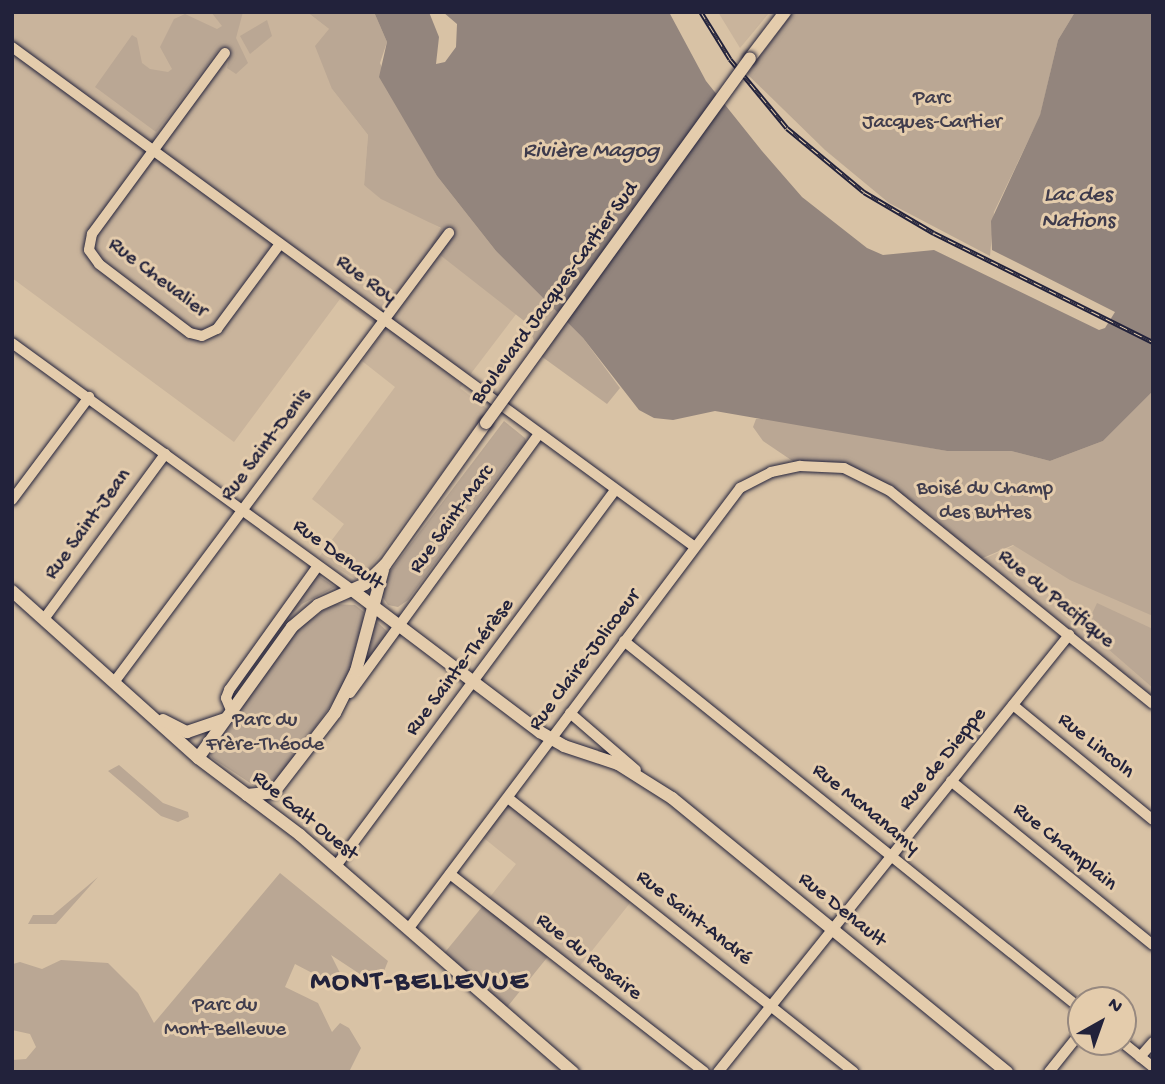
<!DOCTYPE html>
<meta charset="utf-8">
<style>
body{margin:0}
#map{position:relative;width:1165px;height:1084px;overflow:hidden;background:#d8c2a5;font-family:"Gochi Hand",sans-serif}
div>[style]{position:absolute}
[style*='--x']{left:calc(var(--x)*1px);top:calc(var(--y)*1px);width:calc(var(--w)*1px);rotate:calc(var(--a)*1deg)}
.built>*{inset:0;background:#c9b49c}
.green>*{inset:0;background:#baa794}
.water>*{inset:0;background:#93857d}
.roads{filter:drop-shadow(0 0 2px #22223b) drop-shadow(0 0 2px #22223b)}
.minor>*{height:10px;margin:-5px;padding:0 5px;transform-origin:5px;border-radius:5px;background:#e4ccac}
.secondary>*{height:12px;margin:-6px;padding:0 6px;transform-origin:6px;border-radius:6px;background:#e4ccac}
.rail>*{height:5px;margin-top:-2.5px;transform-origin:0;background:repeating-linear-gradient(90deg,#e4ccac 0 8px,#22223b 0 16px);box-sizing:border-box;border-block:2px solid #22223b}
.bridges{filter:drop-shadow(0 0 2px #22223b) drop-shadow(0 0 2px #22223b)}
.secondary-bridge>*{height:12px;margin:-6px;padding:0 6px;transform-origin:6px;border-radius:6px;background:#e4ccac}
span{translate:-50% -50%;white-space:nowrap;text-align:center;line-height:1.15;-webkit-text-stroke:6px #e4ccac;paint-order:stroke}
.park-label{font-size:21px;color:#403d4d}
.street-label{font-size:21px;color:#22223b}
.water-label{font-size:23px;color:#3e3b4c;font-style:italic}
.district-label{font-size:28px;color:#22223b;font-weight:700;letter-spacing:2px}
.frame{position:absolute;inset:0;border:14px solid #22223b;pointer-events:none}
.north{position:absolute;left:1067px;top:986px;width:70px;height:70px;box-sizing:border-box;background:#e4ccac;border:2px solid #96887f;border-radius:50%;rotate:40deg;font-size:19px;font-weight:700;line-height:28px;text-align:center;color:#22223b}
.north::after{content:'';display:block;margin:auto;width:24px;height:32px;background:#22223b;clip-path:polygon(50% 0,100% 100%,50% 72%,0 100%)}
</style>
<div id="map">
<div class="built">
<i style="clip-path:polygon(12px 12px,307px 12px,329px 29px,332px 89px,368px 135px,364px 185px,449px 233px,436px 251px,517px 313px,460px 388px,489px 410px,363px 577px,355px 579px,319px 557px,344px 524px,312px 499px,395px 387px,362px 361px,384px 331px,340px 299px,234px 442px,12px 278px)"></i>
<i style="clip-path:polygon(718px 12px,770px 12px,740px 48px)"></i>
<i style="clip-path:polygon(1130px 494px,1153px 512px,1153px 704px,979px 561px)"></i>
<i style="clip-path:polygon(508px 798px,634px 898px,575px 972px,486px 902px,516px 864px,480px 835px)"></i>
</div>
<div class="green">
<i style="clip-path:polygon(211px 12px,243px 12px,236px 38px,248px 63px,236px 74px,227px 68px,230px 55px,219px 49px,156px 132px,95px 87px,132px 35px,137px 38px,142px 63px,150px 69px,168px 72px,172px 69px,160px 47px,174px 19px,185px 14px,217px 29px,222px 26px)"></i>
<i style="clip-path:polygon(307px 12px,374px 12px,387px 42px,380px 63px,398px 107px,437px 176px,496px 251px,583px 338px,620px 388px,607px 404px,530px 348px,534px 341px,528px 324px,435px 251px,431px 245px,441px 228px,381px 199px,364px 185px,368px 135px,332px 89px,315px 46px,329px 29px)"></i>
<i style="clip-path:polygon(793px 12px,1075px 12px,1058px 40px,1040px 116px,994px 212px,990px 256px,889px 203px,825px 150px,747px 74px)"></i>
<i style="clip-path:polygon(267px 20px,272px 36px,250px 54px,240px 36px)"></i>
<i style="clip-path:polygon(1153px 391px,1153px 616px,1070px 580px,1013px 545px,976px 561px,859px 472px,800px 466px,763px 441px,753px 427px,756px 419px,774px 419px,947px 451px,1011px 451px,1050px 461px,1103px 441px)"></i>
<i style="clip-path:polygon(504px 421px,525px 438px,527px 444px,511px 459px,408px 600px,398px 607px,388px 605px,382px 596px,388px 574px)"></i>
<i style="clip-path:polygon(317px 575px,335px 587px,302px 604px,280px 626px)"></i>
<i style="clip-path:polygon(1097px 603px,1153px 629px,1153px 688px,1085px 629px)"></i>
<i style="clip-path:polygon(333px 604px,355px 605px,364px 612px,357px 658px,336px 698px,275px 784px,261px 790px,212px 758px,209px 751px,294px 631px)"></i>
<i style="clip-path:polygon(374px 619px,388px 632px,361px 672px)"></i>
<i style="clip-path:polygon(119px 765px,163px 803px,188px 812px,189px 817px,178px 822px,161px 816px,108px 771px)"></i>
<i style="clip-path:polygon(280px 873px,388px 961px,378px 986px,331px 955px,342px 977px,339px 987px,295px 964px,285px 987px,318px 1003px,332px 1032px,340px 1023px,349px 1028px,361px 1048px,349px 1072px,12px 1072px,12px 1060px,26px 1059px,36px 1047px,30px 1034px,12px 1030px,13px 964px,20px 962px,42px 969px,61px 960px,108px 963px,138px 993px,154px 1023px)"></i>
<i style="clip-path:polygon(98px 877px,56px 924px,28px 924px,33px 915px,53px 915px)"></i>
<i style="clip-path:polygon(486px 902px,550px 954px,504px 1011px,442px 956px)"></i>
</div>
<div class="water">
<i style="clip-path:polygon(374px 12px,429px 12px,439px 37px,436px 64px,445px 62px,456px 47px,457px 24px,443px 12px,669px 12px,706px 81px,762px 151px,802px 197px,867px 248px,883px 255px,934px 250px,1099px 330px,1105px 328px,1115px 312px,992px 250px,991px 221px,1040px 115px,1058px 40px,1075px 12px,1153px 12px,1153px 391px,1103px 441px,1050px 461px,1011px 451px,947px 451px,715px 411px,673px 420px,654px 418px,639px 410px,583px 338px,496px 251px,437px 176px,379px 77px,387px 42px)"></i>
</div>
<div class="roads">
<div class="minor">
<i style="--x:12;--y:47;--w:846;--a:36.21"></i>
<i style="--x:225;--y:53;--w:225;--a:126.3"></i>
<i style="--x:92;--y:234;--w:16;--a:101"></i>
<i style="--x:89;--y:250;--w:17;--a:54"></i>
<i style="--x:99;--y:264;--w:114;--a:37.2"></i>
<i style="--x:190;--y:333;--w:12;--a:14"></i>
<i style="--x:202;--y:336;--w:17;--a:-25"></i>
<i style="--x:217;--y:329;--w:106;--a:-53.5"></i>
<i style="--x:12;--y:343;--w:420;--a:36"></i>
<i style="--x:12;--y:500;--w:129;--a:-53.2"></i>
<i style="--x:44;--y:619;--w:205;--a:-53.7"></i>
<i style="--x:624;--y:641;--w:587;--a:38.84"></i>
<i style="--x:115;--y:681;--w:559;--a:-53.29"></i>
<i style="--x:350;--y:693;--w:319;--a:-53.9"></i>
<i style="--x:1013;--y:705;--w:181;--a:39.4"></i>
<i style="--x:231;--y:710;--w:13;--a:-113"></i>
<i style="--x:226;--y:698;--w:9;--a:-69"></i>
<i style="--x:229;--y:690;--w:151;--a:-54.4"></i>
<i style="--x:570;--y:713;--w:87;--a:40.8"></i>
<i style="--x:951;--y:781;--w:260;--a:39.1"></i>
<i style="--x:508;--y:798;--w:441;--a:38.4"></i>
<i style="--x:336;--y:866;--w:467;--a:-53.4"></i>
<i style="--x:450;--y:874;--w:322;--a:37.9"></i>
<i style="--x:409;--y:928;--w:551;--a:-53.05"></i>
<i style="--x:740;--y:488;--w:35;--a:-27"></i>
<i style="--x:771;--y:472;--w:30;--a:-12"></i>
<i style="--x:800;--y:466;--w:44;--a:2.6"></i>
<i style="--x:844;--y:468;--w:51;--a:26.6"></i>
<i style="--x:890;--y:491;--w:338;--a:39"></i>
<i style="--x:1122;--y:1042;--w:40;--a:39"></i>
<i style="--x:1140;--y:1057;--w:20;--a:-49"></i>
<i style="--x:718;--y:1072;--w:561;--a:-51.23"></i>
<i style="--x:1049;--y:1072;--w:51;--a:-51.3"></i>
</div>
<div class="secondary">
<i style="--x:750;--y:58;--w:58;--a:-52.7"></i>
<i style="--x:352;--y:590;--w:236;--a:37.1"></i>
<i style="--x:540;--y:732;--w:28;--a:30"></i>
<i style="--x:564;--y:746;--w:57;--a:18.4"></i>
<i style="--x:618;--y:764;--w:64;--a:32.2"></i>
<i style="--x:672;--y:798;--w:433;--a:39.3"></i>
<i style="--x:12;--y:591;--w:250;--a:41.9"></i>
<i style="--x:198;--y:758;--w:128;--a:37"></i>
<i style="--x:300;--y:835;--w:362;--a:41"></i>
<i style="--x:163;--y:720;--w:27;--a:27"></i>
<i style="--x:187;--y:732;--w:39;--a:-19"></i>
<i style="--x:198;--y:758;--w:161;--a:-54.3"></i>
<i style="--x:292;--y:627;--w:34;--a:-40"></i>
<i style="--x:318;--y:605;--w:51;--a:-24.1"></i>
<i style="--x:365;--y:584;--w:28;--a:-44"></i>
<i style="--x:385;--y:565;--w:174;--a:-54.6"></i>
<i style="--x:247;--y:795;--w:27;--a:-6"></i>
<i style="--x:274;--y:792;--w:100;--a:-52.3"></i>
<i style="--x:335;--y:713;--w:47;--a:-63.4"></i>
<i style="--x:356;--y:671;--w:105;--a:-75"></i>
</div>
</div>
<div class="rail">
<i style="--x:701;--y:12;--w:55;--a:58.3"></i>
<i style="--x:730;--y:59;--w:89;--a:50.4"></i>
<i style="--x:787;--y:128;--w:100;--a:39.7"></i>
<i style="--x:864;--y:192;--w:81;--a:30.4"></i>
<i style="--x:934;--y:233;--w:245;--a:26.5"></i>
</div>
<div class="bridges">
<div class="secondary-bridge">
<i style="--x:486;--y:423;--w:450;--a:-54.1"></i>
</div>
</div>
<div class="park-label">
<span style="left:932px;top:112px">Parc<br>Jacques-Cartier</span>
<span style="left:985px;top:502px">Boisé du Champ<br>des Buttes</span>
<span style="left:265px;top:734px">Parc du<br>Frère-Théode</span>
<span style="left:225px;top:1019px">Parc du<br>Mont-Bellevue</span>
</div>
<div class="street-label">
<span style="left:157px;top:279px;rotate:37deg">Rue Chevalier</span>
<span style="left:365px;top:281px;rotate:36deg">Rue Roy</span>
<span style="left:556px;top:294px;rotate:-54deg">Boulevard Jacques-Cartier Sud</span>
<span style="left:267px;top:446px;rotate:-53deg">Rue Saint-Denis</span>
<span style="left:453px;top:520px;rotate:-54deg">Rue Saint-Marc</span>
<span style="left:89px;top:525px;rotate:-54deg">Rue Saint-Jean</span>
<span style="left:337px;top:556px;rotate:36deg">Rue Denault</span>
<span style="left:1055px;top:600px;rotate:39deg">Rue du Pacifique</span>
<span style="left:586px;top:661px;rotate:-53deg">Rue Claire-Jolicoeur</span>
<span style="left:461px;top:668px;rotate:-53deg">Rue Sainte-Thérèse</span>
<span style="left:1095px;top:747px;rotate:39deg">Rue Lincoln</span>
<span style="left:944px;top:760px;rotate:-51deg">Rue de Dieppe</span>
<span style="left:865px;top:810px;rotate:39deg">Rue McManamy</span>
<span style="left:304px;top:817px;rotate:39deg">Rue Galt Ouest</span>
<span style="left:1064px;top:848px;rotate:39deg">Rue Champlain</span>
<span style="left:841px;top:911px;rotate:39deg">Rue Denault</span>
<span style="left:693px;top:919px;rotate:38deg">Rue Saint-André</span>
<span style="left:588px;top:958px;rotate:38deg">Rue du Rosaire</span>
</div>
<div class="water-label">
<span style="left:591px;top:152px">Rivière Magog</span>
<span style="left:1078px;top:209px">Lac des<br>Nations</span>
</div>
<div class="district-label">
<span style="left:420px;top:983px">MONT-BELLEVUE</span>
</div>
<div class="frame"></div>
<div class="north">N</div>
</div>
